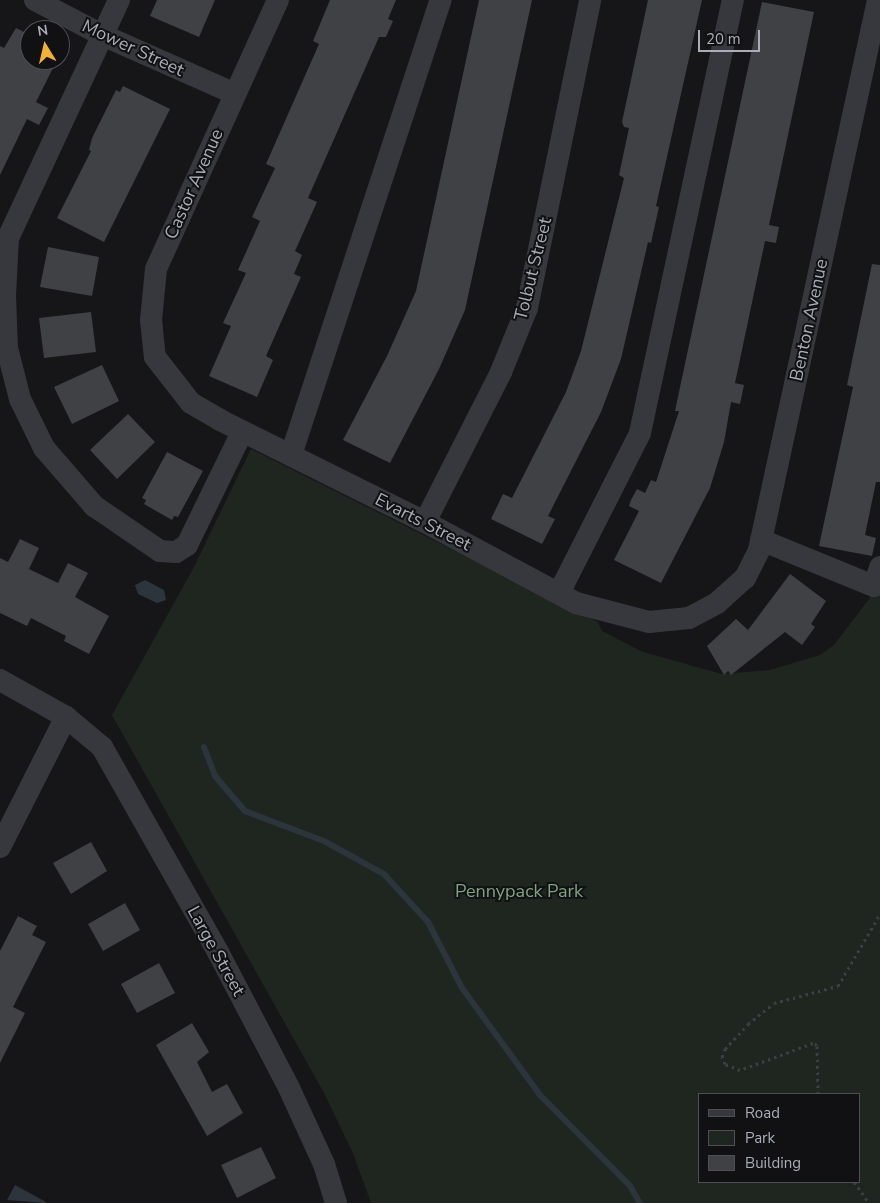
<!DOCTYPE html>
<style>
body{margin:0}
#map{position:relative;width:880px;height:1203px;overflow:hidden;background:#161618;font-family:"Nunito Sans",sans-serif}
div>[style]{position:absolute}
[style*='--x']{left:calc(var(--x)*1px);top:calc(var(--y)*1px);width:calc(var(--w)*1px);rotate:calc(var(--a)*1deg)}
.green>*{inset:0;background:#1e261f}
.water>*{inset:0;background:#2c353c}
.stream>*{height:6px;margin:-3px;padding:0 3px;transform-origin:3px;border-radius:3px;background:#2c353c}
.building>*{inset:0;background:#404145}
.path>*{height:3px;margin-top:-1.5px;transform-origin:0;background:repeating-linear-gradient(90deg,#3d3f44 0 2.5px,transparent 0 6.5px)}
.minor>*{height:22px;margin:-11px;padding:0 11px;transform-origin:11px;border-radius:11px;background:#37383d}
span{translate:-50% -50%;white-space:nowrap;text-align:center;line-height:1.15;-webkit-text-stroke:4px #111113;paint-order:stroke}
.street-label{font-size:18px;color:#a8adb8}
.park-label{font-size:18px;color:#7fa381}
.legend{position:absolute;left:698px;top:1093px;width:162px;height:90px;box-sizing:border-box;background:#111113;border:1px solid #4d4f55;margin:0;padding:6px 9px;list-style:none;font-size:15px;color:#a8adb8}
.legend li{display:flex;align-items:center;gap:10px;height:25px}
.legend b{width:25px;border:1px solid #4d4f55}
.north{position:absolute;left:20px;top:20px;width:50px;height:50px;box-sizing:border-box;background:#111113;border:1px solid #4d4f55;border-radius:50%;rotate:351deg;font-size:14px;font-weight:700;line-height:20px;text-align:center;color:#a8adb8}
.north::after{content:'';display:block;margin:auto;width:18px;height:22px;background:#f2b134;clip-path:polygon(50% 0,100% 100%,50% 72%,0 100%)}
.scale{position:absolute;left:698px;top:30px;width:62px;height:22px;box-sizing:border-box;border:2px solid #a8adb8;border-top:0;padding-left:6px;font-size:15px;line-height:18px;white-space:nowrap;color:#a8adb8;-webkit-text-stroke:4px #111113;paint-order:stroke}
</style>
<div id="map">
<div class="green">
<i style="clip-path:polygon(evenodd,251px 449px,598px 622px,602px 631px,643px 652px,722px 674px,770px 670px,820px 655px,834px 645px,872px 595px,878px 597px,880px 593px,880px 1203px,371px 1203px,353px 1153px,324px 1093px,112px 715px,194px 567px,251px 449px,699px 1094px,859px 1094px,859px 1182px,699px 1182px,699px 1094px)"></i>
</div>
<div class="water">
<i style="clip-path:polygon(145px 580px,164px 590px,166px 600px,157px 603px,138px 594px,135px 585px)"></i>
<i style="clip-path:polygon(15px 1185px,46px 1202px,45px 1203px,7px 1200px)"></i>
</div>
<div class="stream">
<i style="--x:204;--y:747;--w:31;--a:69"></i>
<i style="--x:215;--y:776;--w:46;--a:49.4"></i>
<i style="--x:245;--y:811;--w:85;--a:20.8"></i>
<i style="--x:324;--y:841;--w:68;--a:28.8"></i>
<i style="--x:384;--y:874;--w:65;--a:47.5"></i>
<i style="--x:428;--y:922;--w:74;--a:62.7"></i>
<i style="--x:462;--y:988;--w:132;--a:53.9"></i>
<i style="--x:540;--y:1095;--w:128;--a:45.3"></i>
<i style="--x:630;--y:1186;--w:20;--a:60"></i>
</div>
<div class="building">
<i style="clip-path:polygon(157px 0,215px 0,199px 37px,150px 16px)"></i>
<i style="clip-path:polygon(330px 0,396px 0,388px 19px,393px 21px,386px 37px,379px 37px,308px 198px,317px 202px,295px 251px,302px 255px,294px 274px,301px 277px,266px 356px,273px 360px,257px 397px,209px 376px,231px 326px,223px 323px,246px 273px,238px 270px,260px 221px,252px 217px,275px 168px,266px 164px,319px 44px,313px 41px)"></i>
<i style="clip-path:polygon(479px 0,532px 0,465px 310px,439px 369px,390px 463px,343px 440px,387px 356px,416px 291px)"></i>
<i style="clip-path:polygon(648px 0,702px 0,656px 206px,659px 207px,651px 243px,648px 242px,621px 359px,601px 412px,548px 516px,555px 519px,542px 544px,491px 519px,503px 494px,512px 498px,566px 392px,581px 351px,624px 178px,619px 175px,629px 128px,624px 127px,622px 122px)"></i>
<i style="clip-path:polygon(762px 2px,814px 12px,769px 225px,779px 227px,776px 243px,765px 241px,735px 383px,744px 385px,740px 404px,731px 402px,724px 442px,710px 488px,661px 583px,614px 560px,639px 511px,629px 506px,631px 500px,637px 489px,645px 493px,651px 480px,656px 482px,679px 411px,675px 411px,679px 392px)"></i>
<i style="clip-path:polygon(16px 28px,30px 35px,30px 60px,57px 60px,36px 102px,48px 108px,39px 125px,27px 119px,0 175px,0 46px,4px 48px)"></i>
<i style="clip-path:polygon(123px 86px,170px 109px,104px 242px,57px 218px,91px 151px,89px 150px,92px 138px,116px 90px,120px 92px)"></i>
<i style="clip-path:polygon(48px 247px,99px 257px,92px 296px,40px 287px)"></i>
<i style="clip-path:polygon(872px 264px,880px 265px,880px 482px,876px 482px,865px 535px,876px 538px,872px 556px,819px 546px,853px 387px,847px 385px)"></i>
<i style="clip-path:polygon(91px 312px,96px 352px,44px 358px,39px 318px)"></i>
<i style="clip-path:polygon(102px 365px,119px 401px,72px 424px,54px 387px)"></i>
<i style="clip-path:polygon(128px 414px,155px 442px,117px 479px,90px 450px)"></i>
<i style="clip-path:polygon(167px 452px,203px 471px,178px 517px,174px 516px,172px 520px,144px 504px,146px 500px,142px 498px)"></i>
<i style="clip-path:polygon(20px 539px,39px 548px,29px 569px,58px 583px,68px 563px,88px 573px,75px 597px,109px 616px,89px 654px,64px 641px,66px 636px,31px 618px,27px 626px,0 613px,0 558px,8px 562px)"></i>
<i style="clip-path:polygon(790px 574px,826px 601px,811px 624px,815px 627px,802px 645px,785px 632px,731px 675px,728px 671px,724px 675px,707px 646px,736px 619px,748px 630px)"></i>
<i style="clip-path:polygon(91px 842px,107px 871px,71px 894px,53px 863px)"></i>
<i style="clip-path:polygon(125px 903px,140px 930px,103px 951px,88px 924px)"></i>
<i style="clip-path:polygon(18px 916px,37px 926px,32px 935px,46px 942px,13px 1007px,25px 1013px,0 1063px,0 951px)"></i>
<i style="clip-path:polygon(159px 963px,175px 993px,137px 1013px,121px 984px)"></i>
<i style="clip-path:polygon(192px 1023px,209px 1052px,197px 1062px,212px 1092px,227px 1084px,243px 1113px,207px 1136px,156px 1045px)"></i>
<i style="clip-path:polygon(261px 1147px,276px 1178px,237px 1198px,221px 1165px)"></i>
</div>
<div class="path">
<i style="--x:818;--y:1094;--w:49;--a:-91.2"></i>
<i style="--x:817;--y:1045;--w:4;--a:-153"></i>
<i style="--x:813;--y:1043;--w:78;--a:159.7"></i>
<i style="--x:740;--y:1070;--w:16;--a:-158"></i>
<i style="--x:725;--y:1064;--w:8;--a:-113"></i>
<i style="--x:722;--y:1057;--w:9;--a:-69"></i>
<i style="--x:725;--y:1049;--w:34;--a:-47"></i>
<i style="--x:748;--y:1024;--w:33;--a:-39"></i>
<i style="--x:774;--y:1003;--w:66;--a:-14.9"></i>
<i style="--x:838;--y:986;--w:83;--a:-59.7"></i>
<i style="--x:854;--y:1182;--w:26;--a:54"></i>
</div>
<div class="minor">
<i style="--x:35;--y:0;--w:73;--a:27.6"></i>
<i style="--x:100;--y:34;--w:145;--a:23.9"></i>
<i style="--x:278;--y:0;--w:295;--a:114.4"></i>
<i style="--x:156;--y:269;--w:51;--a:95.6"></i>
<i style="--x:151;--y:320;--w:37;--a:84"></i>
<i style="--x:155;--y:357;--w:58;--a:52"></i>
<i style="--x:191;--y:403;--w:34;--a:30"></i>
<i style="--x:220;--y:420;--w:229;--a:26.5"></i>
<i style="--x:425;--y:522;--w:171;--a:28.2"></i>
<i style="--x:576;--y:603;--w:75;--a:14.6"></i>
<i style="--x:649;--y:622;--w:40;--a:-5.7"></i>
<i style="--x:689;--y:618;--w:32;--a:-28"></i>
<i style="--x:717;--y:603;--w:38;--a:-42"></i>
<i style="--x:745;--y:578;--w:31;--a:-63"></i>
<i style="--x:759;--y:550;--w:563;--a:-77.79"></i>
<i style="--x:8;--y:237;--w:59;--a:92.9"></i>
<i style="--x:5;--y:296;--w:52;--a:87.8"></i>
<i style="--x:7;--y:348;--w:53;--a:75.7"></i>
<i style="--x:20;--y:399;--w:55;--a:63.9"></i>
<i style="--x:44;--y:448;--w:77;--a:49.2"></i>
<i style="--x:94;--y:506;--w:80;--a:34.3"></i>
<i style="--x:160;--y:551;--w:16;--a:4"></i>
<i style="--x:176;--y:552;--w:13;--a:-32"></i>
<i style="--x:187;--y:545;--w:126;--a:-64"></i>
<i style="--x:2;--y:251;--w:277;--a:-65"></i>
<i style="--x:291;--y:455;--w:479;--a:-71.8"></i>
<i style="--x:425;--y:522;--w:168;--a:-63.1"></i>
<i style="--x:501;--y:372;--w:69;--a:-67.9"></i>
<i style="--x:527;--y:308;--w:314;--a:-78.4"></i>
<i style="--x:761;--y:540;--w:122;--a:22.2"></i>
<i style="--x:874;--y:586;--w:20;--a:-72"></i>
<i style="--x:559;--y:593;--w:179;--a:-63.1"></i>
<i style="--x:640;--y:433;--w:443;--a:-77.9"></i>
<i style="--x:0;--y:680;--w:76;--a:29.3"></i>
<i style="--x:66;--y:717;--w:47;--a:39.8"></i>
<i style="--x:102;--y:747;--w:236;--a:60.5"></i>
<i style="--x:218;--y:952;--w:153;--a:62.4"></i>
<i style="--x:289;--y:1088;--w:84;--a:65.3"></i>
<i style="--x:324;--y:1164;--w:41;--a:72.9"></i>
<i style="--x:0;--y:847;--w:146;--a:-63.1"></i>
</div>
<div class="street-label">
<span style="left:133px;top:48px;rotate:25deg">Mower Street</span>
<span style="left:194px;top:184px;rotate:-66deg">Castor Avenue</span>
<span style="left:533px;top:269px;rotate:-76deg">Tolbut Street</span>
<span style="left:809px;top:320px;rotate:-78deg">Benton Avenue</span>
<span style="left:423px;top:522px;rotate:27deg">Evarts Street</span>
<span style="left:216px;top:951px;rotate:61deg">Large Street</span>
</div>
<div class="park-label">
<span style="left:519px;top:891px">Pennypack Park</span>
</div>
<ul class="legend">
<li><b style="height:6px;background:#37383d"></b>Road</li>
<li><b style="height:14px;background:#1e261f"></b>Park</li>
<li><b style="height:14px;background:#404145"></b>Building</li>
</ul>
<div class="north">N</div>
<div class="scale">20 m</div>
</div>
